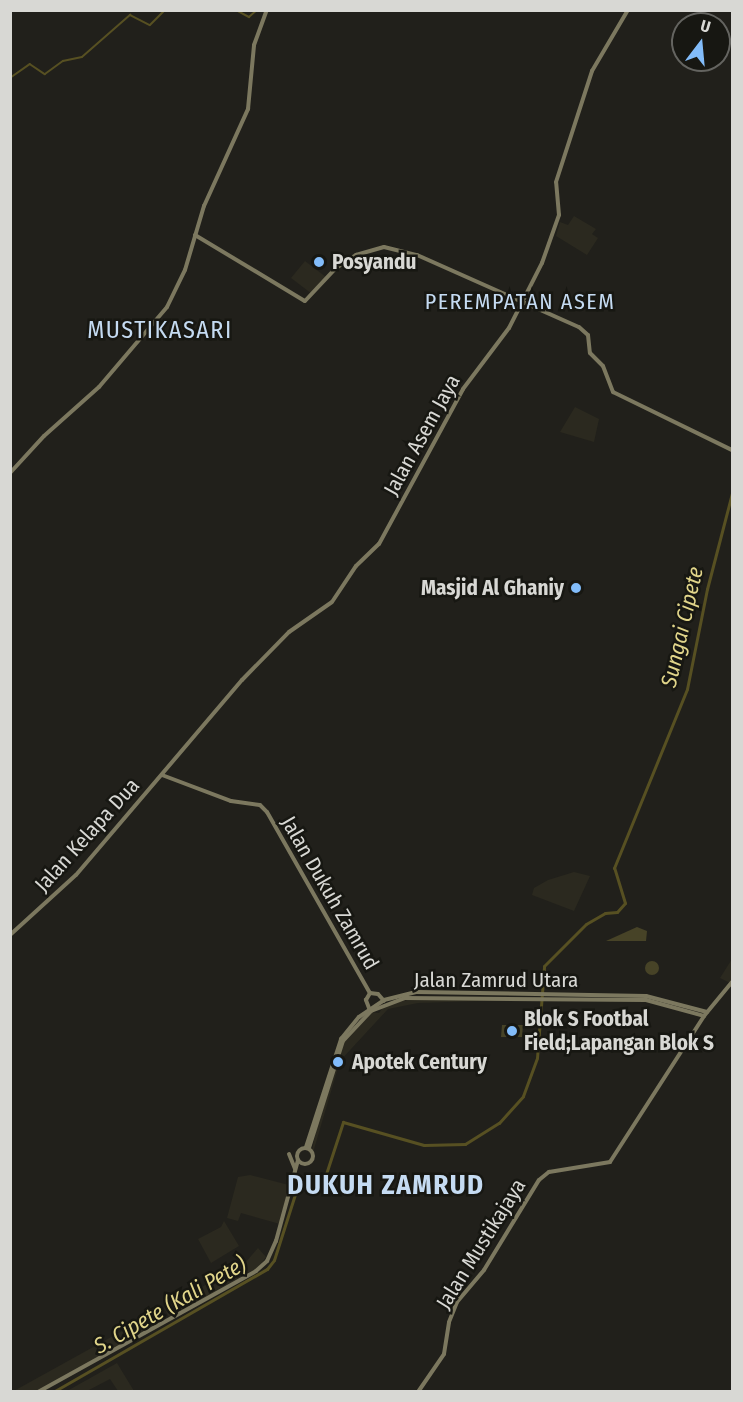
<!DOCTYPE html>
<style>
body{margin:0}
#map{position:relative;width:743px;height:1402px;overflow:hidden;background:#21201b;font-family:"Fira Sans Condensed",sans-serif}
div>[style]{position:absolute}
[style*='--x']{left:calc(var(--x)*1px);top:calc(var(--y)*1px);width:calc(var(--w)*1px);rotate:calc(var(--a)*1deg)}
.built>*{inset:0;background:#2b291f}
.green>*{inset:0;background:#474327}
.round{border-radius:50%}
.stream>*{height:1.5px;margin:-0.75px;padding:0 0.75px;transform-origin:0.75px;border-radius:0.75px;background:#575022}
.canal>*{height:3px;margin:-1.5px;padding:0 1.5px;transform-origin:1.5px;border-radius:1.5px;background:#575022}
.secondary>*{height:4px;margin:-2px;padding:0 2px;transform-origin:2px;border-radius:2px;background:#7c785f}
.secondary>.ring{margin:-2px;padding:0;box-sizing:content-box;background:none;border:4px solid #7c785f;border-radius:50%}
.dots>*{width:16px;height:16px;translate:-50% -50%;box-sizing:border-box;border:3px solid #171712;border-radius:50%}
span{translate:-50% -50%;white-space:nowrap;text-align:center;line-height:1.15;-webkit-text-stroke:5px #171712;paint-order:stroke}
.poi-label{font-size:21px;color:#d8d8d4;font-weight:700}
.left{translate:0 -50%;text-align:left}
.right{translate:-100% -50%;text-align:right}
.street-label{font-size:21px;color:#d8d8d4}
.neighbourhood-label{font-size:22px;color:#c5dbf2;letter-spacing:1.5px}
.water-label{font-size:22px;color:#e1d58a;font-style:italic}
.quarter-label{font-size:24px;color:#c5dbf2;letter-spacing:1.5px}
.district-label{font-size:27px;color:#c5dbf2;font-weight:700;letter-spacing:1.5px}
.frame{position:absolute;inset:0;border:12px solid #d8d8d4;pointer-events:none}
.north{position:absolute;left:671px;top:12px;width:60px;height:60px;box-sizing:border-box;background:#171712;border:2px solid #646460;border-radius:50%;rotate:16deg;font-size:16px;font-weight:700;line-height:24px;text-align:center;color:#d8d8d4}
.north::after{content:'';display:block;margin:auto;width:21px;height:27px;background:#82bcfa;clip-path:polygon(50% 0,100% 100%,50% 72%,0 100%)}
</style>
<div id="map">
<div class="built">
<i style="clip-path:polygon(574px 216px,596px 229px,592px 234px,598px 238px,587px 255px,556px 236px,560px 222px,568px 225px)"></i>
<i style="clip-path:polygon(305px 261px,326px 277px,312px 294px,291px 278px)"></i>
<i style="clip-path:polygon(575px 407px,599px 419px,594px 442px,560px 432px)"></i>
<i style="clip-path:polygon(574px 872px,590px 876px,574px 911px,532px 895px,534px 888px,548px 880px)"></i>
<i style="clip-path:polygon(732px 959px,732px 980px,730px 983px,720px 978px)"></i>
<i style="clip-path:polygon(540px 999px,418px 1003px,388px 1009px,340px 1061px,312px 1156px,306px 1149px,312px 1150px,328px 1074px,343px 1041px,369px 1012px,379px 1013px,384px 1006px,407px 1000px)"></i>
<i style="clip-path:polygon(250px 1175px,289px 1185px,280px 1224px,241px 1213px,238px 1221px,227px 1218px,238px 1177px)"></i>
<i style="clip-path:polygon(224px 1221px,239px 1246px,211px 1263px,198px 1239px,221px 1227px)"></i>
<i style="clip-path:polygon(258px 1248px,266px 1257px,256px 1271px,170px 1319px,164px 1308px,245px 1263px)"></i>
<i style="clip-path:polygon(160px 1310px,166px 1322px,38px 1391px,12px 1392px)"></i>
<i style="clip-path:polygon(117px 1363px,134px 1391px,118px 1391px,110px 1379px,87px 1391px,67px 1391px)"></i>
</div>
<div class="green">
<i style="clip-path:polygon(637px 927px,647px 931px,646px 941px,606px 941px)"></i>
<i class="round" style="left:645px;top:961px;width:14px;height:14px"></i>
<i style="clip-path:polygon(502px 1025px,523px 1025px,522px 1037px,501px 1037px)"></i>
</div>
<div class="stream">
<i style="--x:236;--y:10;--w:15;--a:28"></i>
<i style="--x:249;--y:17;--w:11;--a:-41"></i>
<i style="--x:10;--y:78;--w:24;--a:-35"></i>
<i style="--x:30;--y:64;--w:18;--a:34"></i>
<i style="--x:45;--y:74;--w:22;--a:-36"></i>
<i style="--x:63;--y:61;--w:19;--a:-12"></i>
<i style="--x:82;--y:57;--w:64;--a:-41.2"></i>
<i style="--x:130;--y:15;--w:22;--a:27"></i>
<i style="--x:150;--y:25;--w:21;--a:-45"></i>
</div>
<div class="canal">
<i style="--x:53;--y:1392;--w:247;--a:-29.9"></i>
<i style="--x:267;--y:1269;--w:11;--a:-52"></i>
<i style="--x:274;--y:1260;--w:79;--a:-72.3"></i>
<i style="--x:298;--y:1185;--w:19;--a:-12"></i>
<i style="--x:317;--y:1181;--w:11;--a:-38"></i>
<i style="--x:326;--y:1174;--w:55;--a:-71.9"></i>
<i style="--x:343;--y:1122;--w:84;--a:15.9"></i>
<i style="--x:424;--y:1145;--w:41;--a:-1.4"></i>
<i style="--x:465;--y:1144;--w:40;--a:-32"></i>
<i style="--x:499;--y:1123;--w:36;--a:-48"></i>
<i style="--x:523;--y:1096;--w:40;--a:-69.8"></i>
<i style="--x:537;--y:1058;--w:92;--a:-85.6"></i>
<i style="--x:544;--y:966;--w:59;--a:-45"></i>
<i style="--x:586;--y:924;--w:22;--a:-30"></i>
<i style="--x:605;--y:913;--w:12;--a:-5"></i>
<i style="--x:617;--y:912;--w:12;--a:-48"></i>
<i style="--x:625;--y:903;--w:37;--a:-107"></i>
<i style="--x:614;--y:868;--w:193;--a:-67.8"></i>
<i style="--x:687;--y:689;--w:102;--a:-78.7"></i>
<i style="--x:707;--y:589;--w:99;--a:-75.4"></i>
</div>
<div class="secondary">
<i style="--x:195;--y:235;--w:128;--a:31"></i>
<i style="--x:305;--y:301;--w:45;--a:-46.8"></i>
<i style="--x:336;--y:268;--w:24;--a:-33"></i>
<i style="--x:356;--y:255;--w:29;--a:-16"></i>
<i style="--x:384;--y:247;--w:34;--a:14"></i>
<i style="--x:417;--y:255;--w:177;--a:24"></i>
<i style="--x:579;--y:327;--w:12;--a:42"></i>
<i style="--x:588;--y:335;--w:18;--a:84"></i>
<i style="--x:590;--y:353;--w:18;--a:45"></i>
<i style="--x:603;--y:366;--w:28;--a:69"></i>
<i style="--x:613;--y:392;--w:132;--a:26"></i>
<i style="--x:10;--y:473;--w:50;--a:-47.4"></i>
<i style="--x:44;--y:436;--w:74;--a:-41.7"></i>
<i style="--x:99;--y:387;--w:105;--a:-49.6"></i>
<i style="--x:167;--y:307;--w:41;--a:-64.1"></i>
<i style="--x:185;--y:270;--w:67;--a:-73.5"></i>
<i style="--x:204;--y:206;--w:107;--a:-65.6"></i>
<i style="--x:248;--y:109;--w:64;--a:-84.6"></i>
<i style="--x:254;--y:45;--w:37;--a:-70"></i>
<i style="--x:162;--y:775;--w:74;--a:20.6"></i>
<i style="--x:231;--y:801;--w:29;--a:8"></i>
<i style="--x:260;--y:805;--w:10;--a:45"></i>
<i style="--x:267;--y:812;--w:208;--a:60.4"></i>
<i style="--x:10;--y:935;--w:89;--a:-42.3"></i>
<i style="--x:76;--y:875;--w:256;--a:-49.6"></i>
<i style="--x:242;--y:680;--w:67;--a:-45.6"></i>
<i style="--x:289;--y:632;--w:52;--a:-34.9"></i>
<i style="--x:332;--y:602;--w:43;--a:-56.3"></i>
<i style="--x:356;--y:566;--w:32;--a:-44"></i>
<i style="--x:379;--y:544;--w:176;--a:-61.5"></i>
<i style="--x:463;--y:389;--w:76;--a:-53"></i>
<i style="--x:509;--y:328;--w:73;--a:-63.1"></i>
<i style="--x:542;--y:263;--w:51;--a:-70.5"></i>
<i style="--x:559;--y:215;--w:33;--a:-95"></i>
<i style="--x:556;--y:182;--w:117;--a:-72"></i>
<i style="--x:592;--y:71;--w:71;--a:-59.5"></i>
<i style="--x:369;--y:1008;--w:9;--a:-111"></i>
<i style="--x:366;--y:1000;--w:8;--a:-60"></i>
<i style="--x:370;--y:993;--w:8;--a:7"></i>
<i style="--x:378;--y:994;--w:9;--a:49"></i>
<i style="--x:306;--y:1147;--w:114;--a:-72"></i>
<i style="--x:341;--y:1039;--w:28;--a:-51"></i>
<i style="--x:359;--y:1017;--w:30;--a:-34"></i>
<i style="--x:384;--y:1000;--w:34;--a:-14"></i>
<i style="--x:417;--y:992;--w:229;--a:1"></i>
<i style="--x:646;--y:996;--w:63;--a:14.7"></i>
<i class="ring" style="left:297px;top:1148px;width:12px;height:12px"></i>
<i style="--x:309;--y:1148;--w:112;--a:-72.4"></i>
<i style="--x:343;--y:1041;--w:41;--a:-47"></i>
<i style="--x:371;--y:1011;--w:36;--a:-21"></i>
<i style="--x:405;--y:998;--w:241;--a:0.5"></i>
<i style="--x:646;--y:1000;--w:60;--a:15.4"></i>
<i style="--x:289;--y:1154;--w:16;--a:68"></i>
<i style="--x:38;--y:1392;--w:249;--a:-29"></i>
<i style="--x:256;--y:1271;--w:15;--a:-42"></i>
<i style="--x:267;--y:1261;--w:22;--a:-66"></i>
<i style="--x:276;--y:1241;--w:84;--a:-74.8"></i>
<i style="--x:418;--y:1392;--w:46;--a:-55.6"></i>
<i style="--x:444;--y:1354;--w:32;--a:-81"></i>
<i style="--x:449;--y:1322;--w:22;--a:-68"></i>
<i style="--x:457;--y:1302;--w:42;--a:-49.8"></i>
<i style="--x:484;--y:1270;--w:105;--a:-58.6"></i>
<i style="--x:539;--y:1180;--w:13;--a:-39"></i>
<i style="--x:549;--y:1172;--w:62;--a:-9.3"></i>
<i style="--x:610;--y:1162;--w:174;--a:-57.2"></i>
<i style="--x:704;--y:1016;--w:44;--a:-50.5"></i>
</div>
<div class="dots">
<i style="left:319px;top:262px;background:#82bcfa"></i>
<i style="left:576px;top:588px;background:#82bcfa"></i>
<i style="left:512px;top:1031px;background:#82bcfa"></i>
<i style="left:338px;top:1062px;background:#82bcfa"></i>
</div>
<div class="poi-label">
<span class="left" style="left:332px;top:262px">Posyandu</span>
<span class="right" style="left:564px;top:588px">Masjid Al Ghaniy</span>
<span class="left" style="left:524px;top:1031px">Blok S Footbal<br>Field;Lapangan Blok S</span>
<span class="left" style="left:352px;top:1062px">Apotek Century</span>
</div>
<div class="street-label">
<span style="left:422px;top:435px;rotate:-61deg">Jalan Asem Jaya</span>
<span style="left:87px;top:835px;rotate:-48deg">Jalan Kelapa Dua</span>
<span style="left:330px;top:893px;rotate:60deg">Jalan Dukuh Zamrud</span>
<span style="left:496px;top:980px">Jalan Zamrud Utara</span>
<span style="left:481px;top:1244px;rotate:-58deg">Jalan Mustikajaya</span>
</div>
<div class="neighbourhood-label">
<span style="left:520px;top:302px">PEREMPATAN ASEM</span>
</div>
<div class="water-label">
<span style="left:682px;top:627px;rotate:-77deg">Sungai Cipete</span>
<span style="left:170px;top:1305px;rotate:-30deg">S. Cipete (Kali Pete)</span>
</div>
<div class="quarter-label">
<span style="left:160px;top:331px">MUSTIKASARI</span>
</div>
<div class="district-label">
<span style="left:386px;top:1186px">DUKUH ZAMRUD</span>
</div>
<div class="frame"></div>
<div class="north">U</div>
</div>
